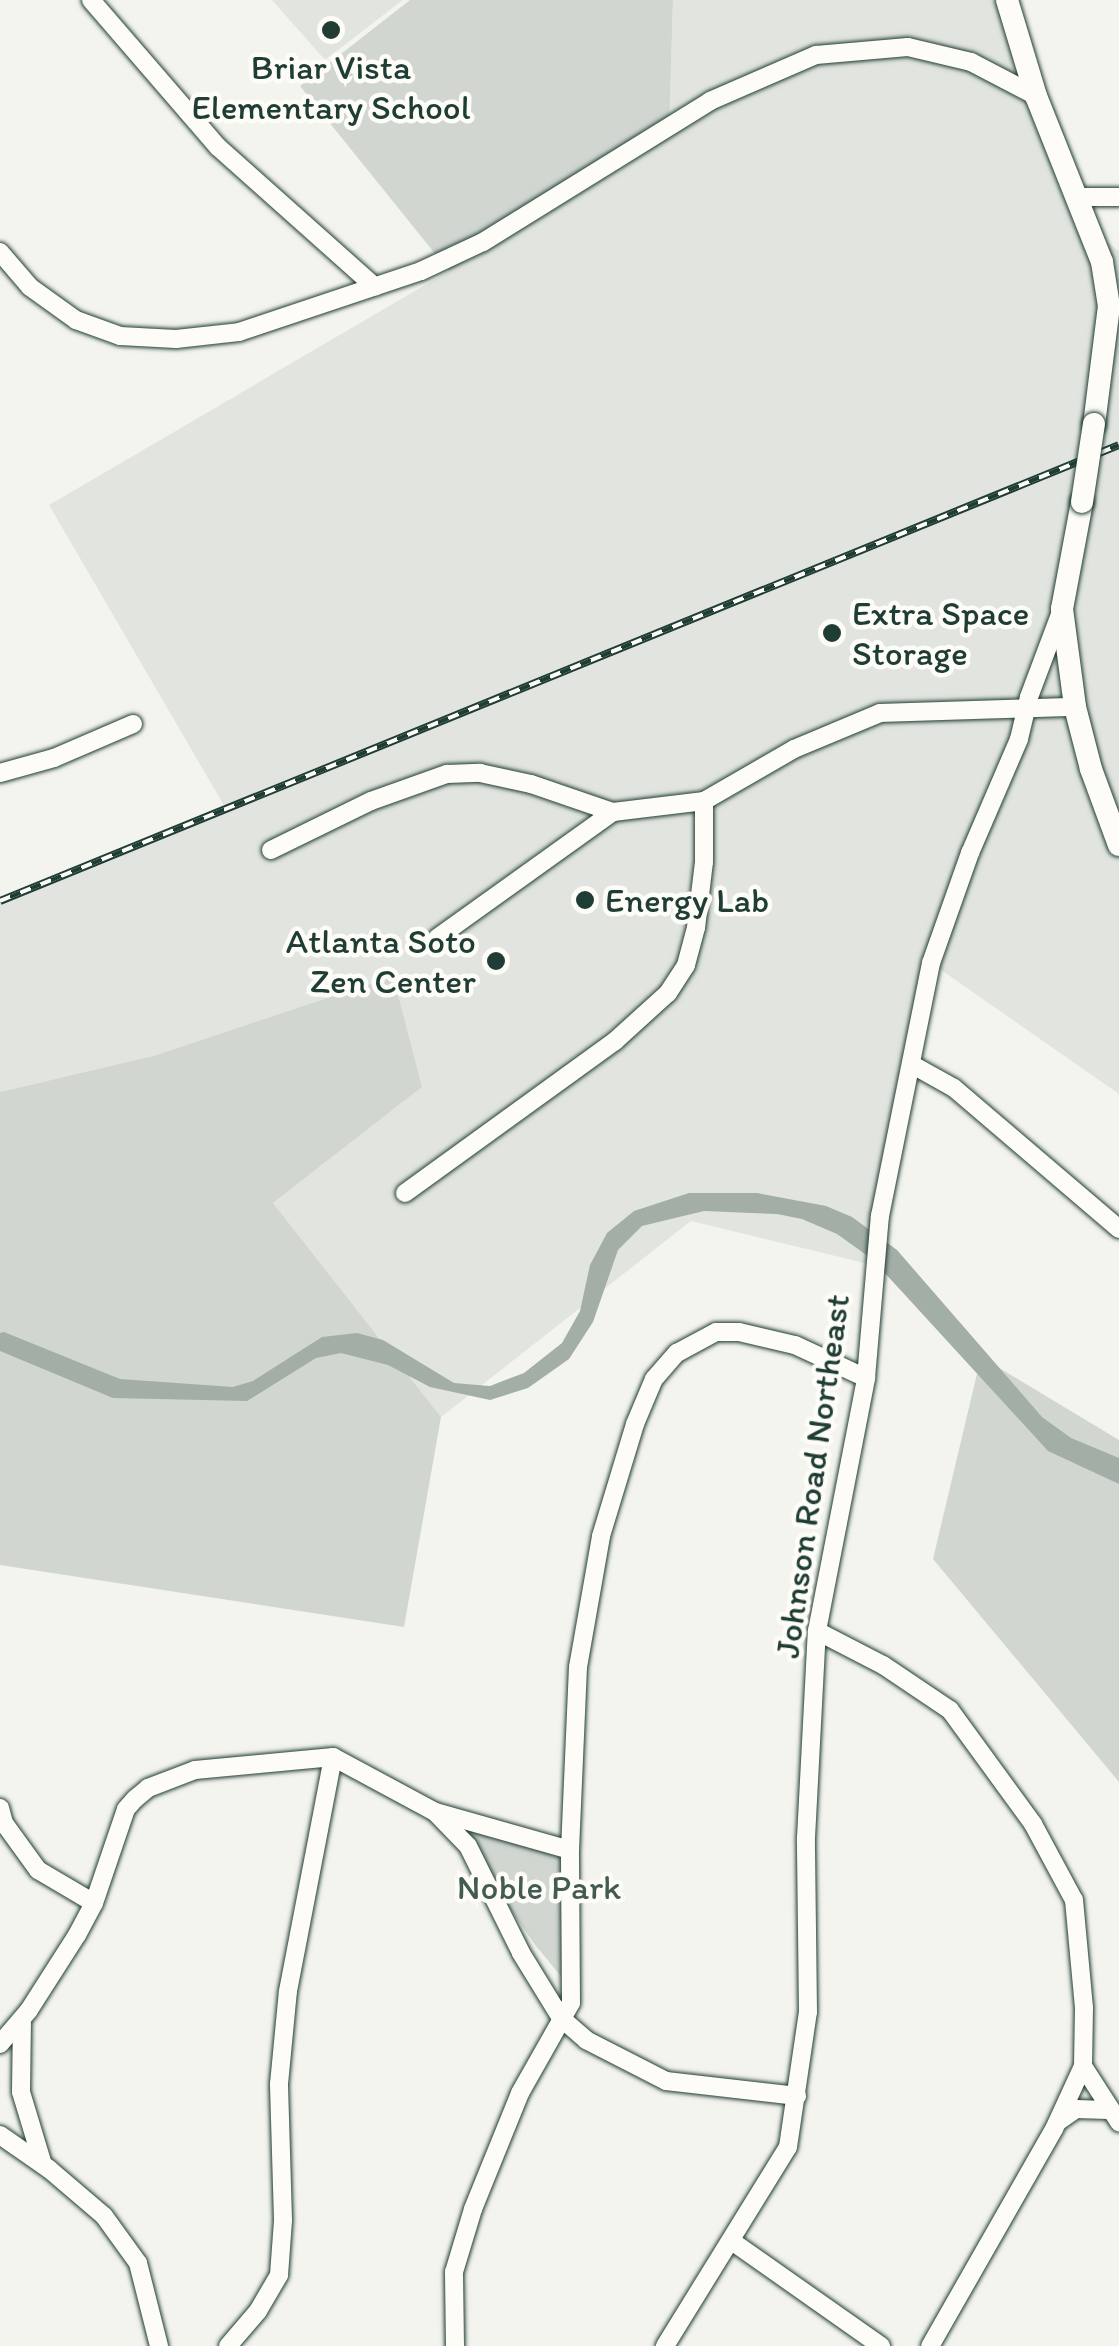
<!DOCTYPE html>
<style>
body{margin:0}
#map{position:relative;width:1119px;height:2346px;overflow:hidden;background:#f4f4ef;font-family:Itim,sans-serif}
div>[style]{position:absolute}
[style*='--x']{left:calc(var(--x)*1px);top:calc(var(--y)*1px);width:calc(var(--w)*1px);rotate:calc(var(--a)*1deg)}
.built>*{inset:0;background:#e2e5df}
.green>*{inset:0;background:#d1d6d1}
.water>*{inset:0;background:#a3aea7}
.roads{filter:drop-shadow(0 0 2px #1f3d34) drop-shadow(0 0 2px #1f3d34)}
.minor>*{height:18px;margin:-9px;padding:0 9px;transform-origin:9px;border-radius:9px;background:#fdfcf7}
.major>*{height:22px;margin:-11px;padding:0 11px;transform-origin:11px;border-radius:11px;background:#fdfcf7}
.rail>*{height:8px;margin-top:-4px;transform-origin:0;background:repeating-linear-gradient(90deg,#fdfcf7 0 11px,#1f3d34 0 22px);box-sizing:border-box;border-block:2px solid #1f3d34}
.bridges{filter:drop-shadow(0 0 2px #1f3d34) drop-shadow(0 0 2px #1f3d34)}
.major-bridge>*{height:22px;margin:-11px;padding:0 11px;transform-origin:11px;border-radius:11px;background:#fdfcf7}
.dots>*{width:28px;height:28px;translate:-50% -50%;box-sizing:border-box;border:5px solid #fdfcf7;border-radius:50%}
span{translate:-50% -50%;white-space:nowrap;text-align:center;line-height:1.15;-webkit-text-stroke:9px #fdfcf7;paint-order:stroke}
.poi-label{font-size:35px;color:#1f3d34}
.left{translate:0 -50%;text-align:left}
.right{translate:-100% -50%;text-align:right}
.street-label{font-size:35px;color:#1f3d34}
.park-label{font-size:35px;color:#435c53}
</style>
<div id="map">
<div class="built">
<i style="clip-path:polygon(272px 0,403px 0,325px 60px)"></i>
<i style="clip-path:polygon(673px 0,1003px 0,1098px 236px,1119px 251px,1119px 1094px,931px 963px,877px 1266px,691px 1221px,441px 1417px,273px 1203px,422px 1087px,157px 1055px,0 1092px,0 900px,226px 809px,49px 505px,449px 271px,669px 132px)"></i>
</div>
<div class="green">
<i style="clip-path:polygon(410px 0,673px 0,669px 132px,449px 271px,300px 86px)"></i>
<i style="clip-path:polygon(393px 976px,422px 1087px,273px 1203px,441px 1417px,404px 1627px,0 1565px,0 1092px,157px 1055px)"></i>
<i style="clip-path:polygon(981px 1357px,1119px 1440px,1119px 1782px,933px 1559px)"></i>
<i style="clip-path:polygon(448px 1820px,575px 1857px,569px 1986px,536px 1946px)"></i>
</div>
<div class="water">
<i style="clip-path:polygon(689px 1193px,757px 1193px,826px 1206px,852px 1217px,897px 1250px,1042px 1417px,1071px 1438px,1119px 1458px,1119px 1484px,1048px 1451px,872px 1259px,837px 1234px,802px 1219px,777px 1214px,704px 1211px,642px 1226px,618px 1250px,593px 1322px,569px 1359px,528px 1388px,490px 1400px,430px 1387px,388px 1365px,341px 1353px,316px 1358px,247px 1401px,113px 1398px,0 1351px,0 1333px,4px 1332px,120px 1379px,233px 1387px,253px 1381px,322px 1337px,357px 1333px,383px 1340px,454px 1383px,490px 1386px,524px 1373px,562px 1343px,580px 1311px,590px 1265px,607px 1233px,634px 1211px)"></i>
</div>
<div class="roads">
<div class="minor">
<i style="--x:91;--y:0;--w:194;--a:49.2"></i>
<i style="--x:218;--y:147;--w:210;--a:41.7"></i>
<i style="--x:1076;--y:197;--w:43;--a:0"></i>
<i style="--x:0;--y:252;--w:46;--a:49.4"></i>
<i style="--x:30;--y:287;--w:57;--a:35.7"></i>
<i style="--x:76;--y:320;--w:47;--a:20"></i>
<i style="--x:120;--y:336;--w:56;--a:3.1"></i>
<i style="--x:176;--y:339;--w:63;--a:-6.3"></i>
<i style="--x:239;--y:332;--w:192;--a:-18.5"></i>
<i style="--x:421;--y:271;--w:68;--a:-25.1"></i>
<i style="--x:483;--y:242;--w:267;--a:-31.8"></i>
<i style="--x:710;--y:101;--w:116;--a:-23.5"></i>
<i style="--x:816;--y:55;--w:92;--a:-5"></i>
<i style="--x:908;--y:47;--w:65;--a:13.4"></i>
<i style="--x:971;--y:62;--w:73;--a:27.6"></i>
<i style="--x:0;--y:773;--w:56;--a:-15.5"></i>
<i style="--x:54;--y:758;--w:86;--a:-23.3"></i>
<i style="--x:271;--y:850;--w:111;--a:-26.1"></i>
<i style="--x:371;--y:801;--w:81;--a:-19.6"></i>
<i style="--x:447;--y:774;--w:33;--a:-2"></i>
<i style="--x:480;--y:773;--w:52;--a:12.2"></i>
<i style="--x:531;--y:784;--w:87;--a:18.9"></i>
<i style="--x:613;--y:812;--w:92;--a:-6.9"></i>
<i style="--x:704;--y:801;--w:104;--a:-30"></i>
<i style="--x:794;--y:749;--w:93;--a:-22.7"></i>
<i style="--x:880;--y:713;--w:195;--a:-1.8"></i>
<i style="--x:437;--y:938;--w:216;--a:-35.6"></i>
<i style="--x:911;--y:1064;--w:49;--a:29.2"></i>
<i style="--x:954;--y:1088;--w:217;--a:40.5"></i>
<i style="--x:405;--y:1193;--w:259;--a:-35.9"></i>
<i style="--x:615;--y:1041;--w:72;--a:-42.2"></i>
<i style="--x:668;--y:993;--w:33;--a:-57"></i>
<i style="--x:686;--y:965;--w:38;--a:-75"></i>
<i style="--x:696;--y:928;--w:66;--a:-83.1"></i>
<i style="--x:704;--y:862;--w:61;--a:-90"></i>
<i style="--x:817;--y:1631;--w:74;--a:27.3"></i>
<i style="--x:883;--y:1665;--w:81;--a:33.9"></i>
<i style="--x:950;--y:1710;--w:141;--a:53.9"></i>
<i style="--x:1033;--y:1824;--w:86;--a:61.7"></i>
<i style="--x:1074;--y:1900;--w:108;--a:84.7"></i>
<i style="--x:1084;--y:2008;--w:58;--a:91"></i>
<i style="--x:1083;--y:2066;--w:69;--a:114.7"></i>
<i style="--x:1054;--y:2129;--w:250;--a:119.7"></i>
<i style="--x:0;--y:1808;--w:16;--a:75"></i>
<i style="--x:4;--y:1823;--w:58;--a:54.1"></i>
<i style="--x:38;--y:1870;--w:65;--a:30.5"></i>
<i style="--x:436;--y:1812;--w:139;--a:15.8"></i>
<i style="--x:22;--y:2019;--w:73;--a:90.8"></i>
<i style="--x:21;--y:2092;--w:76;--a:73.2"></i>
<i style="--x:0;--y:2044;--w:45;--a:-49.5"></i>
<i style="--x:29;--y:2010;--w:89;--a:-57.4"></i>
<i style="--x:77;--y:1935;--w:36;--a:-62"></i>
<i style="--x:94;--y:1903;--w:99;--a:-71.2"></i>
<i style="--x:126;--y:1809;--w:13;--a:-48"></i>
<i style="--x:135;--y:1799;--w:17;--a:-40"></i>
<i style="--x:148;--y:1788;--w:50;--a:-21"></i>
<i style="--x:195;--y:1770;--w:139;--a:-5.4"></i>
<i style="--x:333;--y:1757;--w:116;--a:28.3"></i>
<i style="--x:435;--y:1812;--w:47;--a:45.9"></i>
<i style="--x:468;--y:1846;--w:119;--a:63.6"></i>
<i style="--x:521;--y:1953;--w:76;--a:58.4"></i>
<i style="--x:561;--y:2018;--w:33;--a:41"></i>
<i style="--x:586;--y:2040;--w:90;--a:27.1"></i>
<i style="--x:666;--y:2081;--w:132;--a:6.5"></i>
<i style="--x:1083;--y:2066;--w:67;--a:57.3"></i>
<i style="--x:1059;--y:2121;--w:21;--a:-35"></i>
<i style="--x:1076;--y:2109;--w:32;--a:2"></i>
<i style="--x:0;--y:2135;--w:60;--a:34.8"></i>
<i style="--x:49;--y:2169;--w:72;--a:40.5"></i>
<i style="--x:104;--y:2216;--w:58;--a:54.1"></i>
<i style="--x:138;--y:2263;--w:86;--a:75.8"></i>
<i style="--x:733;--y:2242;--w:181;--a:35.1"></i>
<i style="--x:228;--y:2346;--w:46;--a:-49.4"></i>
<i style="--x:258;--y:2311;--w:42;--a:-59.7"></i>
<i style="--x:279;--y:2275;--w:55;--a:-85.8"></i>
<i style="--x:283;--y:2220;--w:136;--a:-91.7"></i>
<i style="--x:279;--y:2084;--w:93;--a:-84.5"></i>
<i style="--x:288;--y:1991;--w:238;--a:-79.1"></i>
<i style="--x:455;--y:2346;--w:74;--a:-90.8"></i>
<i style="--x:454;--y:2272;--w:66;--a:-73.2"></i>
<i style="--x:473;--y:2209;--w:125;--a:-67.9"></i>
<i style="--x:520;--y:2093;--w:103;--a:-60.5"></i>
<i style="--x:571;--y:2003;--w:153;--a:-90.4"></i>
<i style="--x:570;--y:1850;--w:183;--a:-87.5"></i>
<i style="--x:578;--y:1667;--w:133;--a:-80"></i>
<i style="--x:601;--y:1536;--w:117;--a:-73.1"></i>
<i style="--x:635;--y:1424;--w:49;--a:-67.1"></i>
<i style="--x:654;--y:1379;--w:35;--a:-49"></i>
<i style="--x:677;--y:1353;--w:44;--a:-28.3"></i>
<i style="--x:716;--y:1332;--w:23;--a:0"></i>
<i style="--x:739;--y:1332;--w:57;--a:13.1"></i>
<i style="--x:795;--y:1345;--w:78;--a:24.9"></i>
<i style="--x:665;--y:2346;--w:234;--a:-58.3"></i>
<i style="--x:788;--y:2147;--w:136;--a:-81.6"></i>
<i style="--x:808;--y:2012;--w:174;--a:-90.7"></i>
<i style="--x:806;--y:1838;--w:207;--a:-87"></i>
<i style="--x:817;--y:1631;--w:258;--a:-79"></i>
<i style="--x:866;--y:1378;--w:163;--a:-85.1"></i>
<i style="--x:880;--y:1216;--w:258;--a:-78.6"></i>
<i style="--x:931;--y:963;--w:117;--a:-70.5"></i>
<i style="--x:970;--y:853;--w:124;--a:-66.7"></i>
<i style="--x:1019;--y:739;--w:43;--a:-76.6"></i>
<i style="--x:1029;--y:697;--w:94;--a:-69.4"></i>
</div>
<div class="major">
<i style="--x:1007;--y:0;--w:100;--a:73.2"></i>
<i style="--x:1036;--y:96;--w:179;--a:68.3"></i>
<i style="--x:1102;--y:262;--w:45;--a:81"></i>
<i style="--x:1109;--y:306;--w:119;--a:97.2"></i>
<i style="--x:1082;--y:502;--w:109;--a:100.6"></i>
<i style="--x:1062;--y:609;--w:99;--a:82.4"></i>
<i style="--x:1075;--y:707;--w:64;--a:75.5"></i>
<i style="--x:1091;--y:769;--w:81;--a:69.8"></i>
</div>
</div>
<div class="rail">
<i style="--x:0;--y:901;--w:1208;--a:-22.17"></i>
</div>
<div class="bridges">
<div class="major-bridge">
<i style="--x:1082;--y:502;--w:79;--a:-81.3"></i>
</div>
</div>
<div class="dots">
<i style="left:331px;top:30px;background:#1f3d34"></i>
<i style="left:832px;top:633px;background:#1f3d34"></i>
<i style="left:585px;top:900px;background:#1f3d34"></i>
<i style="left:496px;top:961px;background:#1f3d34"></i>
</div>
<div class="poi-label">
<span style="left:331px;top:87px">Briar Vista<br>Elementary School</span>
<span class="left" style="left:852px;top:633px">Extra Space<br>Storage</span>
<span class="left" style="left:605px;top:900px">Energy Lab</span>
<span class="right" style="left:476px;top:961px">Atlanta Soto<br>Zen Center</span>
</div>
<div class="street-label">
<span style="left:812px;top:1476px;rotate:-82deg">Johnson Road Northeast</span>
</div>
<div class="park-label">
<span style="left:539px;top:1887px">Noble Park</span>
</div>
</div>
